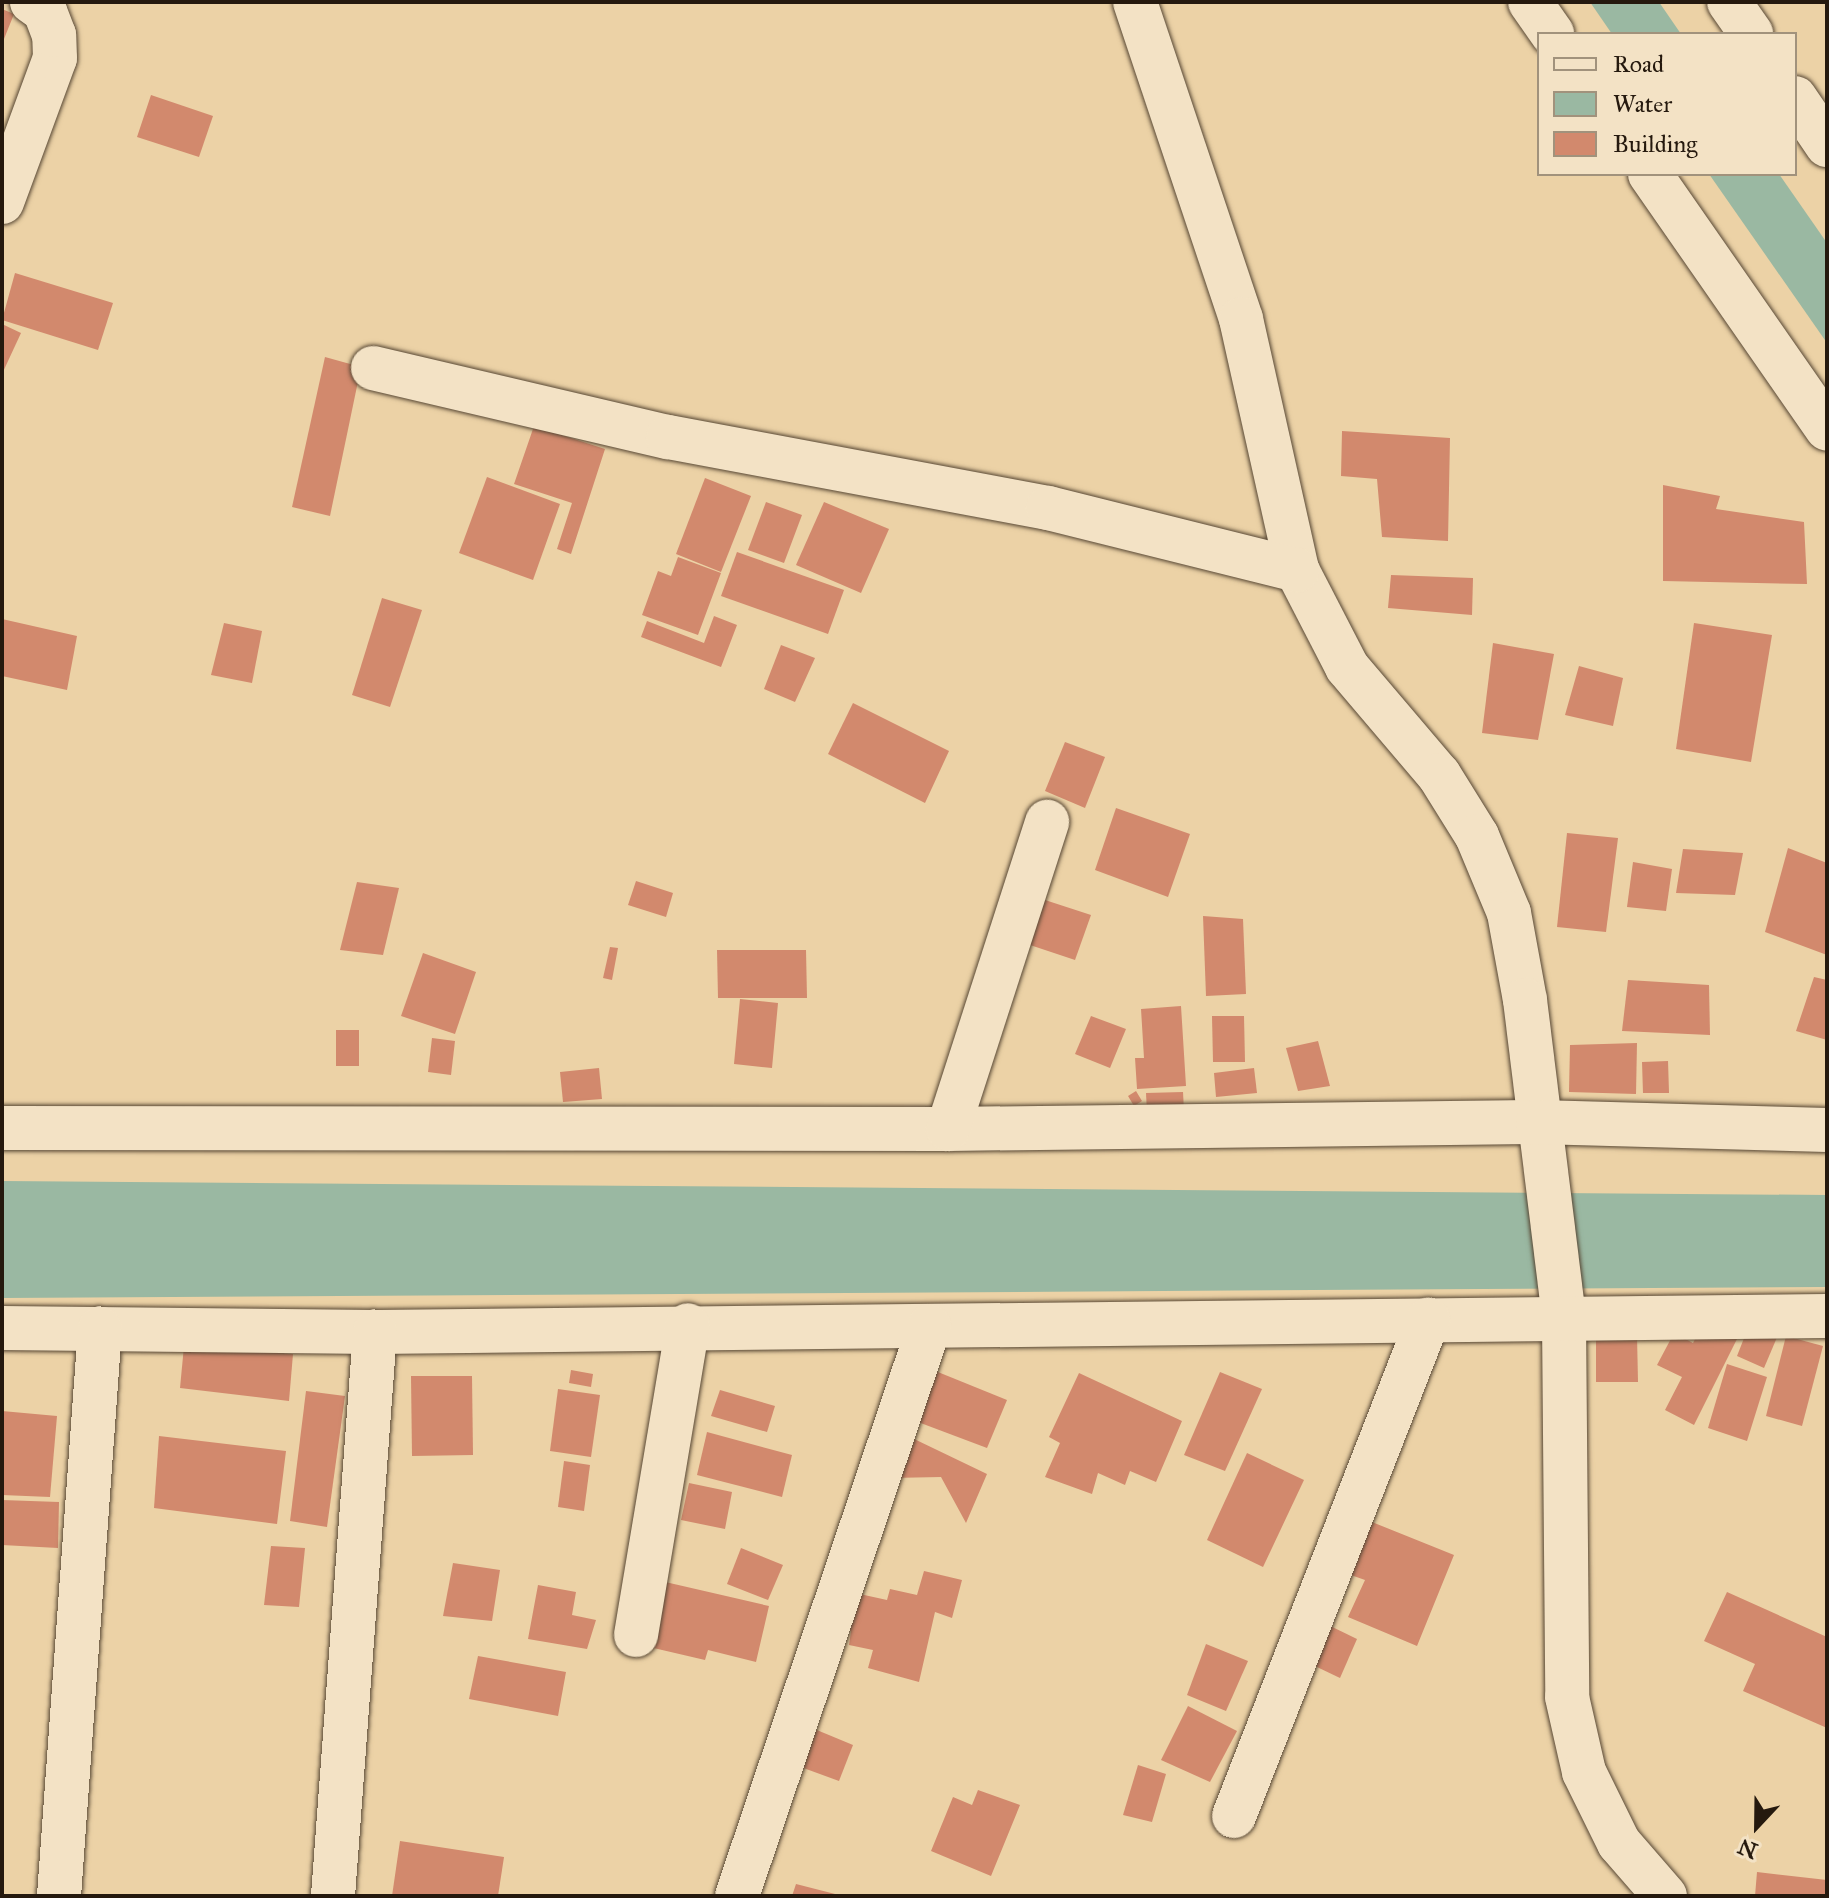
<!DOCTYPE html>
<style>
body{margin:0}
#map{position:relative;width:1829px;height:1898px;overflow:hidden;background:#ecd2a6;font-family:"IM FELL Great Primer",serif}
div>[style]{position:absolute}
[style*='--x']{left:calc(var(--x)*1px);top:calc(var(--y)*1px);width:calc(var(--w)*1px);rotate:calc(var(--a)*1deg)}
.water>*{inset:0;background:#9ab8a2}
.building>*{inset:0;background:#d2896d}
.roads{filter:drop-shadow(0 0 2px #574734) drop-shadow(0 0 2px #574734)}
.minor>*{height:44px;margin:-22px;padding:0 22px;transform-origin:22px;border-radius:22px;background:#f3e2c5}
span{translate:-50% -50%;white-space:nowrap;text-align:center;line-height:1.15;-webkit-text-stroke:6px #f3e2c5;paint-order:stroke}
.frame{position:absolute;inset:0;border:4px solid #25190e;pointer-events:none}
.legend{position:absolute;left:1537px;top:32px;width:260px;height:144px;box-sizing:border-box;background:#f3e2c5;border:2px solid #a1927c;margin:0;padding:10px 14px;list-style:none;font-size:24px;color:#25190e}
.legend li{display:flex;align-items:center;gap:16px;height:40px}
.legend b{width:40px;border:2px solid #a1927c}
.north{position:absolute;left:1717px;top:1786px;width:80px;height:80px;-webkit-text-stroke:6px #f3e2c5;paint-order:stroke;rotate:202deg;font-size:22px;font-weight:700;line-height:32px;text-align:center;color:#25190e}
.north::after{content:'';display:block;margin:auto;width:28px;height:36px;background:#25190e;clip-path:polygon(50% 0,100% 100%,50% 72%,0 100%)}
</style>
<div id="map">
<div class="water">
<i style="clip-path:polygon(1590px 2px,1659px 2px,1681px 34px,1612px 34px)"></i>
<i style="clip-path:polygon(1709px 174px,1779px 174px,1827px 243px,1827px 343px)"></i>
<i style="clip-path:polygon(2px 1181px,1827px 1195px,1827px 1287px,2px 1298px)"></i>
</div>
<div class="building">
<i style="clip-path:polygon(2px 9px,14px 14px,2px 44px)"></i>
<i style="clip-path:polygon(151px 95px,213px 116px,199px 157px,137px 137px)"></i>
<i style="clip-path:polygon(15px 273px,113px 303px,98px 350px,2px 320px)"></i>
<i style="clip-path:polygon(2px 324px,21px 333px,2px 374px)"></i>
<i style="clip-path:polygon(325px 357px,361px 367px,330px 516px,292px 507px)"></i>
<i style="clip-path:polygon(534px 426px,605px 449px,571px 554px,557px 549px,572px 503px,514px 484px)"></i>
<i style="clip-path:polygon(1342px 431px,1450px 438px,1448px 541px,1382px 537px,1377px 479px,1341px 476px)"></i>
<i style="clip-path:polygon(487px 477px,560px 504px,533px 580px,459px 553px)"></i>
<i style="clip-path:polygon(705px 478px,751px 496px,721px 572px,676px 554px)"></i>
<i style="clip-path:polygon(1663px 485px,1720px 496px,1716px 509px,1804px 522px,1807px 584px,1663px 581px)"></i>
<i style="clip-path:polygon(766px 502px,802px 515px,784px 563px,748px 550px)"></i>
<i style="clip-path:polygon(824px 502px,889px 529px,861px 593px,796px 565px)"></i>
<i style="clip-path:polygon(737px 552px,844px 590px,828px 634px,721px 596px)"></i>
<i style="clip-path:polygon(678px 557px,721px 573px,698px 635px,642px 615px,658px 571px,671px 576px)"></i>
<i style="clip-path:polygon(1391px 575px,1473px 578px,1472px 615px,1388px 608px)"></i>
<i style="clip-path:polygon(382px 598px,422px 610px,390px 707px,352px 695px)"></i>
<i style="clip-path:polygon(714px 616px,737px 625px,721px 667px,641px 637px,647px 621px,704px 643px)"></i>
<i style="clip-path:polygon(2px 619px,77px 636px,67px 690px,2px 676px)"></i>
<i style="clip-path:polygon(224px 623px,262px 631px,252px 683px,211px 675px)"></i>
<i style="clip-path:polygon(1694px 623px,1772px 635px,1751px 762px,1676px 749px)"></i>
<i style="clip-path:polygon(1493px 643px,1554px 654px,1538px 740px,1482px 733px)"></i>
<i style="clip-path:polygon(781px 645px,815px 658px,795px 702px,764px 689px)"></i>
<i style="clip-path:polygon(1579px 666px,1623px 678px,1613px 726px,1565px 715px)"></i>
<i style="clip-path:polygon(853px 703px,949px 751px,925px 803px,828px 754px)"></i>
<i style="clip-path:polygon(1065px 742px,1105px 757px,1085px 808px,1045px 791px)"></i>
<i style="clip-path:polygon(1116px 808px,1190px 834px,1168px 897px,1095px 870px)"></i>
<i style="clip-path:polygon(1567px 833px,1618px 838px,1606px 932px,1557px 927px)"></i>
<i style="clip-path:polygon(1788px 848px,1827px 863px,1827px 955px,1765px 932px)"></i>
<i style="clip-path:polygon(1683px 849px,1743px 853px,1735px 895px,1676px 893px)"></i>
<i style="clip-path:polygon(1633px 862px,1672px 869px,1666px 911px,1627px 907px)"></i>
<i style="clip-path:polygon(636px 881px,673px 893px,666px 917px,628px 905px)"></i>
<i style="clip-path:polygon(357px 882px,399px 888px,383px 955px,340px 950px)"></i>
<i style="clip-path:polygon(1045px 900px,1091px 915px,1075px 960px,1030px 945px)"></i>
<i style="clip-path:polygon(1203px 916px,1243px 919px,1246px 994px,1206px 996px)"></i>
<i style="clip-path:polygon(610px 947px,618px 948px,612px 980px,603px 978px)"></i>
<i style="clip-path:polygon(717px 950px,806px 950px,807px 998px,718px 998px)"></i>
<i style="clip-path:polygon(423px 953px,476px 972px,455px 1034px,401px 1016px)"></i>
<i style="clip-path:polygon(1814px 977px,1827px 980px,1827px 1040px,1796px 1031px)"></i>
<i style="clip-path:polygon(1628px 980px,1709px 985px,1710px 1035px,1622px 1031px)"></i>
<i style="clip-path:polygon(740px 999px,778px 1003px,772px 1068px,734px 1064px)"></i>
<i style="clip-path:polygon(1181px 1006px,1186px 1086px,1137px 1089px,1135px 1058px,1144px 1058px,1141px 1009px)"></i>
<i style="clip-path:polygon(1091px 1016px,1126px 1029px,1110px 1068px,1075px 1054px)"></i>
<i style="clip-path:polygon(1212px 1016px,1244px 1016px,1245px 1062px,1213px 1062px)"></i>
<i style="clip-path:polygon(336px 1030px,359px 1030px,359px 1066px,336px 1066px)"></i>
<i style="clip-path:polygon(432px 1038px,455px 1041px,451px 1075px,428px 1072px)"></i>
<i style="clip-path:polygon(1318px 1041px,1330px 1086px,1298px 1091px,1286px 1048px)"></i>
<i style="clip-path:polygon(1637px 1043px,1636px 1094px,1569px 1092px,1570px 1045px)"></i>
<i style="clip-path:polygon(1668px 1061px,1669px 1093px,1643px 1093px,1642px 1062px)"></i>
<i style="clip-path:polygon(599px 1068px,602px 1099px,563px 1102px,560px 1072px)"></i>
<i style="clip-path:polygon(1254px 1068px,1257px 1093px,1216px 1097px,1214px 1073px)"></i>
<i style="clip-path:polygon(1136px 1091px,1142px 1101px,1134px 1106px,1128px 1096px)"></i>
<i style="clip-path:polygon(1183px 1092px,1184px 1111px,1147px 1113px,1146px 1093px)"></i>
<i style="clip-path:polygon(1704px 1322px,1737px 1339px,1694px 1425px,1665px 1410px,1682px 1377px,1657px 1365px,1674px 1333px,1693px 1343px)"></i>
<i style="clip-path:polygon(1750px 1323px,1778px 1335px,1764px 1368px,1737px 1356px)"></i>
<i style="clip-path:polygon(1596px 1335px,1637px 1335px,1638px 1382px,1596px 1382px)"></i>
<i style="clip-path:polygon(1786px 1336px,1823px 1346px,1802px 1426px,1766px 1416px)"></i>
<i style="clip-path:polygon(184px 1346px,293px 1354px,289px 1401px,180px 1388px)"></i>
<i style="clip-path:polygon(1727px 1364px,1767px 1377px,1747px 1441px,1708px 1428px)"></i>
<i style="clip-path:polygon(571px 1370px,593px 1374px,591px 1387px,569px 1383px)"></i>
<i style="clip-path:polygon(933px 1370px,1007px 1400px,987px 1448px,910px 1419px)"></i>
<i style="clip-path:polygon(1220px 1372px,1262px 1389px,1225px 1471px,1184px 1455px)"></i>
<i style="clip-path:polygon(1079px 1373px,1182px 1421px,1156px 1482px,1130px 1471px,1125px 1485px,1098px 1473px,1092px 1494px,1045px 1477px,1060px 1443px,1049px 1437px)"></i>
<i style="clip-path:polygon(411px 1376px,472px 1376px,473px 1455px,412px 1456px)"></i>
<i style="clip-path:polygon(558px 1389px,600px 1395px,591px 1457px,550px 1451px)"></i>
<i style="clip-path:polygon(720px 1390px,775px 1406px,767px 1432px,711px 1416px)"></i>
<i style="clip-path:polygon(306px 1391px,345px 1396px,327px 1527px,290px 1521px)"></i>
<i style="clip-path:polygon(2px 1411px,57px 1416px,50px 1497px,2px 1495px)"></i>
<i style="clip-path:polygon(707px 1432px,792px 1455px,782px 1497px,697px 1475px)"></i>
<i style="clip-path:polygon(159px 1436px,286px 1451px,277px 1524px,154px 1508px)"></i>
<i style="clip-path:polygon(910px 1437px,987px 1474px,966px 1523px,941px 1477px,890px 1478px)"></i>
<i style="clip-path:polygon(1247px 1453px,1304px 1480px,1263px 1567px,1207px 1540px)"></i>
<i style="clip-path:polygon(564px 1461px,590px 1465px,584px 1511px,558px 1507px)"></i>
<i style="clip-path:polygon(689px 1483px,732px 1492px,725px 1529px,681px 1520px)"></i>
<i style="clip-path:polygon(2px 1500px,59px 1502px,58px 1548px,2px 1545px)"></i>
<i style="clip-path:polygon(1362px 1518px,1454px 1555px,1417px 1646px,1348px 1617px,1365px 1580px,1331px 1568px)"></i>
<i style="clip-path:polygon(271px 1546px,305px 1548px,299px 1607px,264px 1605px)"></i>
<i style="clip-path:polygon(741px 1548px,783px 1565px,768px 1600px,727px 1584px)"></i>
<i style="clip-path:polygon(453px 1563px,500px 1570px,492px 1621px,443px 1616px)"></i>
<i style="clip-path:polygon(924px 1571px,962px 1580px,952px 1618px,935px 1612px,919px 1682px,868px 1668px,873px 1650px,849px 1645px,851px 1631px,835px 1627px,846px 1591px,887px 1600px,890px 1589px,917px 1595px)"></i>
<i style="clip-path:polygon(661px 1581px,769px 1606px,756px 1662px,708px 1650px,705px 1660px,645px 1646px)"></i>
<i style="clip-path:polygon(538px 1585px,576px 1592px,572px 1615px,596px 1620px,587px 1649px,528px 1639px)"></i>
<i style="clip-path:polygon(1727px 1592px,1827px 1637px,1827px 1728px,1743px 1691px,1755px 1664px,1704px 1641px)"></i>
<i style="clip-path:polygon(1320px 1621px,1357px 1639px,1340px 1678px,1296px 1657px)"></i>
<i style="clip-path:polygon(1206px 1644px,1248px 1661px,1226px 1711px,1187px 1695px)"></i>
<i style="clip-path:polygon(478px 1656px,566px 1672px,558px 1716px,469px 1699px)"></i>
<i style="clip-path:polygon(1188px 1706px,1237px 1731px,1210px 1782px,1161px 1760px)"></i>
<i style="clip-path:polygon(812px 1728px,853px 1745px,839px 1781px,798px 1766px)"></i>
<i style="clip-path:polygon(1138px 1765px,1166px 1774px,1152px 1822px,1123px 1815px)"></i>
<i style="clip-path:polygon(978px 1790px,1020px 1805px,991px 1876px,931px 1851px,953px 1797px,972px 1805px)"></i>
<i style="clip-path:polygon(400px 1841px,504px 1857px,498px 1896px,392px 1896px)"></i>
<i style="clip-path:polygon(1757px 1872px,1827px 1880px,1827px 1896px,1755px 1896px)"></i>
<i style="clip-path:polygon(796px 1884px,839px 1895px,839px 1896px,792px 1896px)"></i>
</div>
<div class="roads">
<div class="minor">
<i style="--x:1135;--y:2;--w:334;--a:71.5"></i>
<i style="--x:1241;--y:319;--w:257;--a:77.4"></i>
<i style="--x:1297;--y:570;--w:109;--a:62.7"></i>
<i style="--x:1347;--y:667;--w:142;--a:49.6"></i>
<i style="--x:1439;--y:775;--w:72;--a:58.1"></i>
<i style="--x:1477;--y:836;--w:83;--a:67.4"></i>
<i style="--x:1509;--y:913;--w:88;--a:79.6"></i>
<i style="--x:1525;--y:1000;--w:321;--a:83"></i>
<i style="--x:1564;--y:1319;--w:378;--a:89.5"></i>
<i style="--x:1567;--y:1697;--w:77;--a:77.2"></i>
<i style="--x:1584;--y:1772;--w:79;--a:63.8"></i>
<i style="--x:1619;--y:1843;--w:70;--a:49"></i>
<i style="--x:1530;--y:2;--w:39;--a:55"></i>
<i style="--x:1729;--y:2;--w:39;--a:55"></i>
<i style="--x:1795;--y:98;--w:57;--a:55.8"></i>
<i style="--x:1650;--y:174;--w:310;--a:55.2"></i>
<i style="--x:2;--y:202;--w:153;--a:-69.8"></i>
<i style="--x:55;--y:58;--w:23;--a:-92"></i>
<i style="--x:54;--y:35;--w:26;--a:-111"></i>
<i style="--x:45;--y:11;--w:16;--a:-145"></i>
<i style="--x:373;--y:368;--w:303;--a:13.2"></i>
<i style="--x:668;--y:437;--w:387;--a:10.6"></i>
<i style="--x:1048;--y:508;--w:257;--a:14"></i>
<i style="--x:2;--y:1128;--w:946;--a:0.06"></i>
<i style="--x:948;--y:1129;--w:590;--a:-0.68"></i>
<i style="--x:1538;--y:1122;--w:289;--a:1.6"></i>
<i style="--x:948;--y:1129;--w:323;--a:-72.1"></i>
<i style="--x:2;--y:1328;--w:373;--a:0.6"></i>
<i style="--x:375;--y:1332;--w:1452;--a:-0.63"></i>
<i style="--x:636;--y:1635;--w:314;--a:-80.5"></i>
<i style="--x:1234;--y:1816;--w:533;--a:-68.64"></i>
<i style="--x:59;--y:1896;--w:569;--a:-85.87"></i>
<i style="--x:333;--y:1896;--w:566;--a:-85.74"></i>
<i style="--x:737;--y:1896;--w:601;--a:-71.35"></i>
</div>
</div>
<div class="frame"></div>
<ul class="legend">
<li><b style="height:10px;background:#f3e2c5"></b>Road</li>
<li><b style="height:22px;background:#9ab8a2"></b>Water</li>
<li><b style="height:22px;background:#d2896d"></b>Building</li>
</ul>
<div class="north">N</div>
</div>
